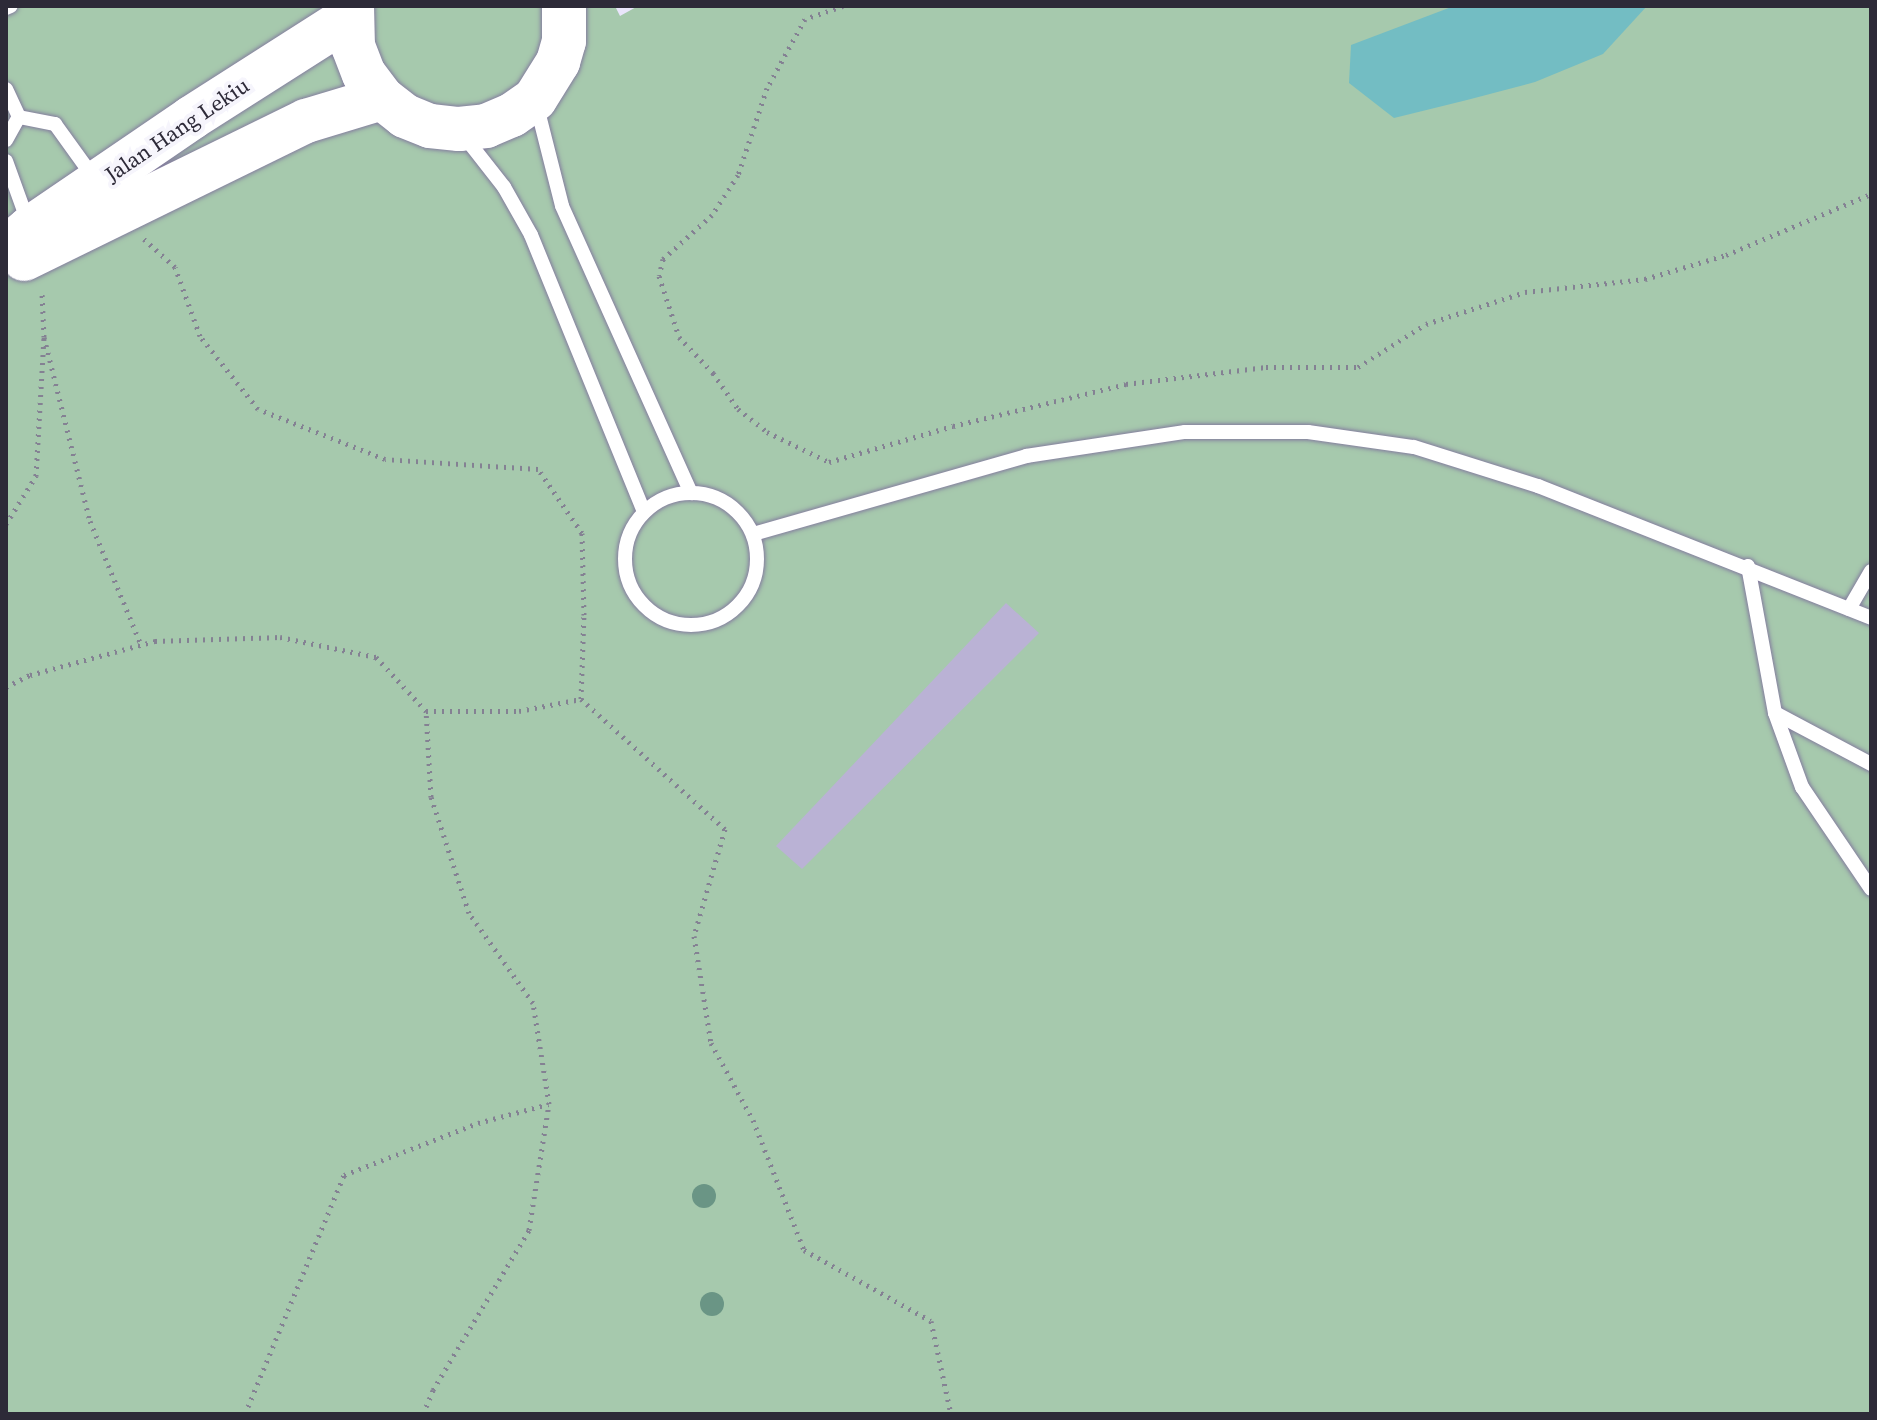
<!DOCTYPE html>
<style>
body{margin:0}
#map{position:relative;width:1877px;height:1420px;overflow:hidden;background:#e9e5fb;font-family:"Source Serif 4",serif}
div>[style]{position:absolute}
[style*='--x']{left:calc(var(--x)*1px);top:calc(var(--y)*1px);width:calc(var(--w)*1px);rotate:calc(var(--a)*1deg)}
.green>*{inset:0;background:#a6c9ad}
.water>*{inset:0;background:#73bdc3}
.building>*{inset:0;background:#bab2d5}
.path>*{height:5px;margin-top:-2.5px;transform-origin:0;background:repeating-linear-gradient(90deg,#848193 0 2px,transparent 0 8px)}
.roads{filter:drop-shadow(0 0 2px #847d9e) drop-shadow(0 0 2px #847d9e)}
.service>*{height:14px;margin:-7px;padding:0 7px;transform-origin:7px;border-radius:7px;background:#fff}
.service>.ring{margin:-7px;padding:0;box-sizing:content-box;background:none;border:14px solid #fff;border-radius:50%}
.trunk>*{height:44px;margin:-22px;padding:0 22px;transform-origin:22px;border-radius:22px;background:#fff}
.trees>*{width:24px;height:24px;margin:-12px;border-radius:50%;background:#6a9585}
span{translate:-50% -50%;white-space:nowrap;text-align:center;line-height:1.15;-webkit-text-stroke:8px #f6f5fc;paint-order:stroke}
.street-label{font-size:22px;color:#2d2a38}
.frame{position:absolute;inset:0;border:8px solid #2d2a38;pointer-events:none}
</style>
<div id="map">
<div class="green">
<i style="clip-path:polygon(6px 6px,615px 6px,620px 16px,638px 6px,1871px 6px,1871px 1414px,6px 1414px)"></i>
</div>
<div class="water">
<i style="clip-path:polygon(1454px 6px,1647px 6px,1603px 54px,1535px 82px,1467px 100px,1394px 118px,1349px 83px,1351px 45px)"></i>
</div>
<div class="building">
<i style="clip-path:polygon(1006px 603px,1039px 633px,802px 869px,776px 846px)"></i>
</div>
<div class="path">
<i style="--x:843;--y:6;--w:40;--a:161.1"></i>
<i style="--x:805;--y:19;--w:79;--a:118.8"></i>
<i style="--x:767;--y:88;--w:92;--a:108.4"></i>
<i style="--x:738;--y:175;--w:48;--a:123"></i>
<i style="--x:712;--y:215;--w:66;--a:138.1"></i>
<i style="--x:663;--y:259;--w:17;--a:103"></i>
<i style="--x:659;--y:276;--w:64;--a:71.8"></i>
<i style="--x:679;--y:337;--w:50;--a:46.6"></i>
<i style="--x:713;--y:373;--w:44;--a:55.2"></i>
<i style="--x:738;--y:409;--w:37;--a:38"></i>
<i style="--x:767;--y:432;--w:69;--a:25.8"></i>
<i style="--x:829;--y:462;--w:129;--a:-16.2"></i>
<i style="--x:953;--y:426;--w:178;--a:-13.6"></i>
<i style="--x:1126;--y:384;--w:141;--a:-6.9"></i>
<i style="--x:1266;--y:367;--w:92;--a:0"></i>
<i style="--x:1358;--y:367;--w:80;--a:-32.3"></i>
<i style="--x:1426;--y:324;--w:104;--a:-17.9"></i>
<i style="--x:1525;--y:292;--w:121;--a:-6.2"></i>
<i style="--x:1645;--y:279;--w:84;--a:-16.5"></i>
<i style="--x:1726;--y:255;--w:157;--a:-22.8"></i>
<i style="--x:44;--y:337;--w:190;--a:76"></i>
<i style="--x:90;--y:521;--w:134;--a:67.6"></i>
<i style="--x:6;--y:524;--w:57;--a:-58"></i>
<i style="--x:36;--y:476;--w:139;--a:-86.7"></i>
<i style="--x:44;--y:337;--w:44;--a:-92.6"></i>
<i style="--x:6;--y:687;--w:27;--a:-27"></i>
<i style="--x:30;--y:675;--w:130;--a:-15.2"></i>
<i style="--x:155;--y:641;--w:125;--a:-1.8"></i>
<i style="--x:280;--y:637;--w:98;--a:11.8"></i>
<i style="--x:376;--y:657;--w:74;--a:47.2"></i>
<i style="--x:426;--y:711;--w:93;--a:0"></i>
<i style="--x:519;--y:711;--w:63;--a:-11"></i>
<i style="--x:581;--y:699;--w:84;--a:-88"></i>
<i style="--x:584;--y:615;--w:82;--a:-91.4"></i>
<i style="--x:582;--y:533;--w:78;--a:-124.5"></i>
<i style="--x:538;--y:469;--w:153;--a:-176.3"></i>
<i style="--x:385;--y:459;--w:136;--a:-158.5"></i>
<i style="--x:258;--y:409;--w:93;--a:-128.5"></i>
<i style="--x:200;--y:336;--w:73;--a:-109.9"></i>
<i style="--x:175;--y:267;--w:42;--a:-137.9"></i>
<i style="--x:581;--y:699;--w:194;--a:42.1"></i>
<i style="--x:725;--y:829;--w:111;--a:106.2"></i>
<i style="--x:694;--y:936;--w:108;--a:81"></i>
<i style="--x:711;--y:1043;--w:88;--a:61.4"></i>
<i style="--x:753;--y:1120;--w:140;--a:68.6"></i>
<i style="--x:804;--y:1250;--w:145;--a:29.2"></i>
<i style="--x:931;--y:1321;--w:95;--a:77.9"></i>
<i style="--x:245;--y:1414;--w:259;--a:-67.5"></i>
<i style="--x:344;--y:1175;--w:144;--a:-21.2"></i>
<i style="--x:478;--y:1123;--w:73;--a:-15"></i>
<i style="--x:549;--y:1104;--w:102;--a:-99"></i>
<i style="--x:533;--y:1003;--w:110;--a:-125.4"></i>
<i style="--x:469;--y:913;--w:122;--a:-108.1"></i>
<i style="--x:431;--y:797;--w:86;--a:-93.3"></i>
<i style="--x:423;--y:1414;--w:26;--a:-67"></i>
<i style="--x:433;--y:1390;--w:187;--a:-59"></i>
<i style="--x:529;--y:1230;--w:128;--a:-81"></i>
</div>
<div class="roads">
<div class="service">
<i style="--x:6;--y:8;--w:5;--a:-22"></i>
<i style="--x:6;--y:89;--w:31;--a:65"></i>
<i style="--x:536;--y:103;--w:106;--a:75.8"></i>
<i style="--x:562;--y:206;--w:315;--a:65.8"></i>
<i style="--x:19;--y:117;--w:37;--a:11"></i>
<i style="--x:55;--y:124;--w:67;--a:54.2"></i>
<i style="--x:464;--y:136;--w:65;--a:51.9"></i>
<i style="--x:504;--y:187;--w:55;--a:60.6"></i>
<i style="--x:531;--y:235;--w:299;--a:67.8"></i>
<i style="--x:6;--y:140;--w:26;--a:-61"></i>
<i style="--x:6;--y:161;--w:68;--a:70.2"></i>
<i class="ring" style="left:625px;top:493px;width:118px;height:118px"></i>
<i style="--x:753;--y:534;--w:284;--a:-15.9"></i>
<i style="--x:1026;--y:456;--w:161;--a:-8.6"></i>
<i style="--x:1185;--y:432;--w:123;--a:0"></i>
<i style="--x:1308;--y:432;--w:107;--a:8.1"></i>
<i style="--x:1414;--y:447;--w:130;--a:17.5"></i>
<i style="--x:1538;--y:486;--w:358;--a:21.6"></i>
<i style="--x:1748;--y:566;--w:149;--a:79.6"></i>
<i style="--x:1775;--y:713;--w:79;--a:70"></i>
<i style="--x:1802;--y:787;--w:123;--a:55.9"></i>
<i style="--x:1849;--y:609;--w:44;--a:-59.9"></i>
<i style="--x:1775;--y:713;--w:109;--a:28"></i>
</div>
<div class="trunk">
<i style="--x:352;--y:6;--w:40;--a:88.6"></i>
<i style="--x:353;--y:46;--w:30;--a:69"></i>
<i style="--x:364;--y:74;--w:30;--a:53"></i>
<i style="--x:382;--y:98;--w:29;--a:38"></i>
<i style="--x:405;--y:116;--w:27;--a:22"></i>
<i style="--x:430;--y:126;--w:29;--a:6"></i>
<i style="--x:459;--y:129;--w:27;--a:-6"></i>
<i style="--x:486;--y:126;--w:28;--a:-23"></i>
<i style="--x:512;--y:115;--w:28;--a:-35"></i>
<i style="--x:535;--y:99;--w:44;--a:-58.1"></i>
<i style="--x:558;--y:62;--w:22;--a:-74"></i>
<i style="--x:564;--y:41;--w:35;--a:-90"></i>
<i style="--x:6;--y:248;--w:31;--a:-40"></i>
<i style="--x:30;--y:228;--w:195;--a:-34.3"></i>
<i style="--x:191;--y:118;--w:190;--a:-32.5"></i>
<i style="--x:24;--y:259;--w:314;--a:-26.1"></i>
<i style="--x:306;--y:121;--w:79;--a:-16.8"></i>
</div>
</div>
<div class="trees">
<i style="left:704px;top:1196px"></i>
<i style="left:712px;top:1304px"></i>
</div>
<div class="street-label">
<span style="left:177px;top:130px;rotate:-34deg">Jalan Hang Lekiu</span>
</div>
<div class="frame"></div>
</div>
